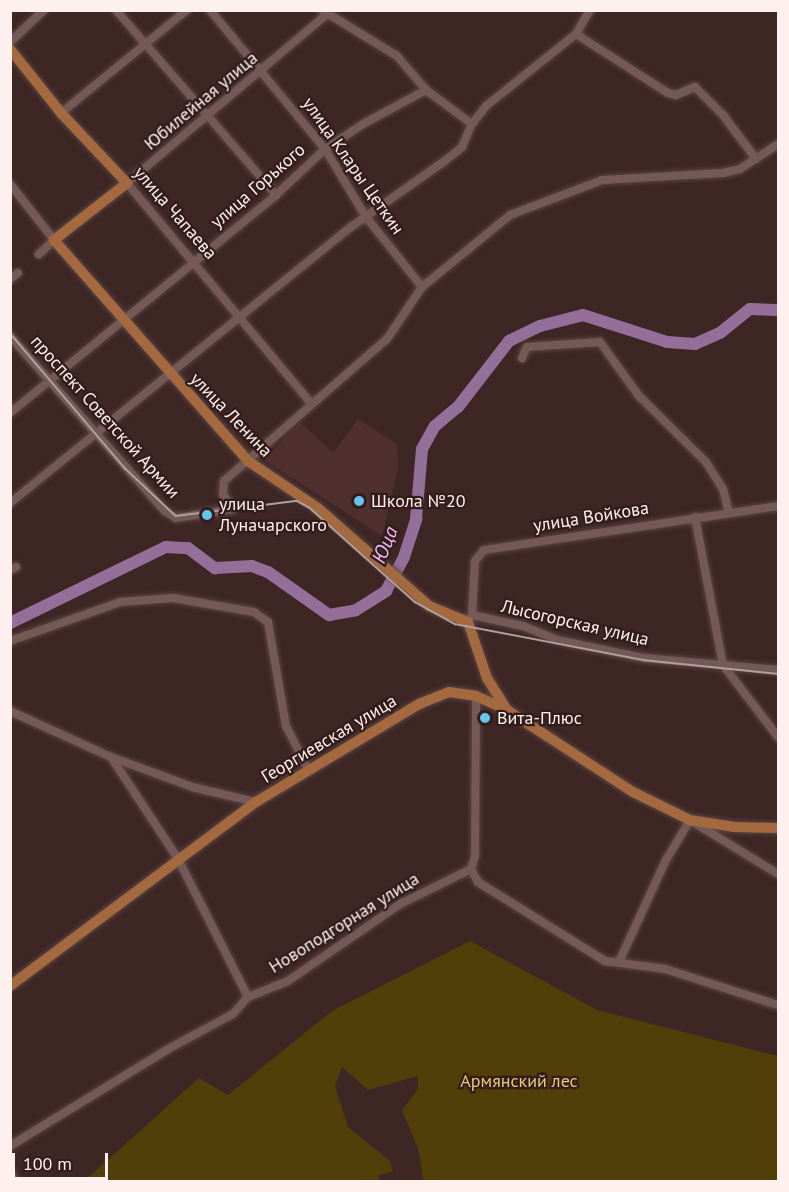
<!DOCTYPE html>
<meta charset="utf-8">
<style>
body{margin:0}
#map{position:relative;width:789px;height:1192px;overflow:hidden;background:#3e2624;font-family:"PT Sans",sans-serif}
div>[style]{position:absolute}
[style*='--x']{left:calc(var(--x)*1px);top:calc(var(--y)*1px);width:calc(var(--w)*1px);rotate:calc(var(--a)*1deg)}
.built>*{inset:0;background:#4f302e}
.green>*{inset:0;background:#513e09}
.river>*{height:12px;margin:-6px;padding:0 6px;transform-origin:6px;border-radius:6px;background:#946f99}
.roads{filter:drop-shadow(0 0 2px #584543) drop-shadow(0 0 2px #584543)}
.minor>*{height:8px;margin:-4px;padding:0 4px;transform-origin:4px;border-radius:4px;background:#745956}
.major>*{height:10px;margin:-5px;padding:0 5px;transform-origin:5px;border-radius:5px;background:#a5693f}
.tram>*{height:1.5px;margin:-0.75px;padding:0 0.75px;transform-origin:0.75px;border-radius:0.75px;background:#b19f9d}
.dots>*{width:16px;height:16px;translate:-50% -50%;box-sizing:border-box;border:3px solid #331d1b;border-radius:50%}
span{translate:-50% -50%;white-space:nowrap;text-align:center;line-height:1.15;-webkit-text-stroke:4.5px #331d1b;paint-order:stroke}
.street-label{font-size:18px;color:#fdf0ee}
.poi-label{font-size:18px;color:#fdf0ee}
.left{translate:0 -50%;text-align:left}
.park-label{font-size:18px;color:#e9c87a}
.water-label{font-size:20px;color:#f0b8f7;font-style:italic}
.frame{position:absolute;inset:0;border:12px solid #fdf0ee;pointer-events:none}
.scale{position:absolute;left:12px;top:1153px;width:96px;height:27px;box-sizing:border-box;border:3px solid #fdf0ee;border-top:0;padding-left:8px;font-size:18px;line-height:21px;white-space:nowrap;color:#fdf0ee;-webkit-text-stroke:4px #331d1b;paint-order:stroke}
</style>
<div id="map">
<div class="built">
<i style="clip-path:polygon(358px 419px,397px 444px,398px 467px,382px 536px,264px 460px,300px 422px,333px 453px)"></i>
</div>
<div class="green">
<i style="clip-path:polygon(470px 941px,597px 1010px,778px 1056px,778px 1181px,423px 1181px,419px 1151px,402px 1110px,418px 1089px,418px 1076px,368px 1090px,342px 1067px,335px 1086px,348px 1127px,390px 1161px,393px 1172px,379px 1175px,379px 1181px,84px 1181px,199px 1078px,228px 1095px,332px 1011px)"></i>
</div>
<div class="river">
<i style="--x:10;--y:623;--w:174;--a:-26"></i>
<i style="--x:166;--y:547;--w:22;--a:3"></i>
<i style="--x:188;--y:548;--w:34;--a:37"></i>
<i style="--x:215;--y:568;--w:37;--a:-3"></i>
<i style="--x:252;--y:566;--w:17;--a:21"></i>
<i style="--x:268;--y:572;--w:75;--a:35.2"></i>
<i style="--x:329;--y:615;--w:27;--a:-10"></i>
<i style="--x:356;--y:610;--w:36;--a:-32"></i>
<i style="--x:386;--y:591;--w:38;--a:-62"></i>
<i style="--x:404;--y:557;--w:40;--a:-72"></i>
<i style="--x:416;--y:519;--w:70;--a:-85.1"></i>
<i style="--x:422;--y:449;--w:26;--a:-61"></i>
<i style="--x:435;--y:426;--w:30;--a:-40"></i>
<i style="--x:458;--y:407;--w:83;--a:-52.3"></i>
<i style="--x:509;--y:341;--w:34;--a:-26"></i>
<i style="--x:540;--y:326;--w:44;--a:-14.3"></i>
<i style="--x:583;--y:315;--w:88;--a:17.8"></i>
<i style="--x:667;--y:342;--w:28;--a:4"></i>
<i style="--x:695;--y:344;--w:27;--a:-24"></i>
<i style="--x:720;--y:333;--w:38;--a:-39"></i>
<i style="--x:750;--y:309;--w:28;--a:2"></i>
</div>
<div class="roads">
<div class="minor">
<i style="--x:116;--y:10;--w:245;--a:49.1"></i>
<i style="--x:210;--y:10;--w:180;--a:50.4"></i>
<i style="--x:325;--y:149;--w:79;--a:58.9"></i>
<i style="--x:366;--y:217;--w:90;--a:51.3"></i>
<i style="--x:322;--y:10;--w:88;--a:31.5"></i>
<i style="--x:397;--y:56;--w:45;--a:49.5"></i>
<i style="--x:426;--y:90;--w:57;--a:36.5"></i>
<i style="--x:576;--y:34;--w:109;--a:32.7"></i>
<i style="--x:668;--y:93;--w:8;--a:14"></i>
<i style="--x:676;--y:95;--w:21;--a:-23"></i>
<i style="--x:695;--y:87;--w:40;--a:45"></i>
<i style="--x:723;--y:115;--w:55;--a:53.1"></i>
<i style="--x:10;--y:42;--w:47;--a:-43.3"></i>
<i style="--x:61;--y:113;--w:163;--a:-39.3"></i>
<i style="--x:10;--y:184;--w:71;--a:51.8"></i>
<i style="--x:54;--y:240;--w:21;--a:137"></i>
<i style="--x:10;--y:279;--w:10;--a:-37"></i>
<i style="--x:10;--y:336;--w:234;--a:48.5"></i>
<i style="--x:165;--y:511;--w:13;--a:32"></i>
<i style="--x:176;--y:518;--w:58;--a:-9"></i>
<i style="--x:233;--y:509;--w:18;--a:-124"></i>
<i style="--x:223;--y:494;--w:13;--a:-86"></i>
<i style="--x:224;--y:481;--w:216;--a:-41.1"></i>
<i style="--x:387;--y:339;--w:63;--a:-56.1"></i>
<i style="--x:422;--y:287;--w:114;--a:-39.3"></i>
<i style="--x:510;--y:215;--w:98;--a:-20.8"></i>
<i style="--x:602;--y:180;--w:121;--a:-3.3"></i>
<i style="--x:723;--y:173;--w:17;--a:-13"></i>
<i style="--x:740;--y:169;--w:45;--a:-33.3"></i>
<i style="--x:522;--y:358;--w:12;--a:-66"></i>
<i style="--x:527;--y:347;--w:73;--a:-3.9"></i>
<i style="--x:600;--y:342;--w:67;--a:54.2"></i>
<i style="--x:639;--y:396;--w:94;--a:44.6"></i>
<i style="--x:706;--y:462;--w:32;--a:58"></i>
<i style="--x:723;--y:489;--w:25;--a:76"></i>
<i style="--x:310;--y:402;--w:285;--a:-129.9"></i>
<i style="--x:127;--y:183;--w:260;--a:-40.2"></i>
<i style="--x:10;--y:413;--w:344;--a:-39.3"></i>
<i style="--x:276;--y:195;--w:67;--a:-43.2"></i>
<i style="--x:325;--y:149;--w:45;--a:-33.3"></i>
<i style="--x:363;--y:124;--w:72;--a:-28.4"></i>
<i style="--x:10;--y:503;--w:439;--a:-39"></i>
<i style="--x:351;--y:227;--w:116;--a:-35.2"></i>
<i style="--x:446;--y:160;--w:21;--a:-39"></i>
<i style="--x:462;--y:147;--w:25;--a:-67"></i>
<i style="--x:472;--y:124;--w:23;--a:-52"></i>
<i style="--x:486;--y:106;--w:115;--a:-38.7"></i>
<i style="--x:576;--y:34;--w:28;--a:-60"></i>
<i style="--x:695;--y:517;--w:151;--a:79.3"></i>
<i style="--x:723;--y:665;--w:91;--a:52.6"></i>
<i style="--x:10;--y:570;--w:7;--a:-27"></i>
<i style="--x:472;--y:615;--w:52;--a:12.2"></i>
<i style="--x:523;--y:626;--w:37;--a:22"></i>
<i style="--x:557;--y:640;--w:89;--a:11.7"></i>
<i style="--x:644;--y:658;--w:135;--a:5.1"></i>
<i style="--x:468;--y:622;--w:8;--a:-60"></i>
<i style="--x:472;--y:615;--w:54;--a:-86.8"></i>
<i style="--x:475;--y:561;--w:14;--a:-51"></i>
<i style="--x:484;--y:550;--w:297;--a:-8.5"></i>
<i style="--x:10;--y:641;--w:117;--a:-19.5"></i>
<i style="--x:120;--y:602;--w:53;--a:-4.3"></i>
<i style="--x:173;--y:598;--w:82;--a:9.8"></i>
<i style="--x:254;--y:612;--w:17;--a:36"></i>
<i style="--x:268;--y:622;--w:106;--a:80.2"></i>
<i style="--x:286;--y:726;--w:48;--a:62.9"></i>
<i style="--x:10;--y:711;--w:111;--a:24.5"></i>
<i style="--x:111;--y:757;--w:86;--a:20.3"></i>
<i style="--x:192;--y:787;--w:66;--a:13.2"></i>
<i style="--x:111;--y:757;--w:120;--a:56.6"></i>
<i style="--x:177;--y:857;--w:157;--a:63.1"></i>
<i style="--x:471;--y:869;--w:14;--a:-73"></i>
<i style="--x:475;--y:856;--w:160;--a:-89.6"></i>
<i style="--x:619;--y:962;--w:112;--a:-65.3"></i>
<i style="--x:666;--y:860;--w:47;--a:-59"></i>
<i style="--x:690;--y:820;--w:103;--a:31.5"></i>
<i style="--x:10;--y:1146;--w:188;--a:-31.5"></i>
<i style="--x:170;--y:1048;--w:72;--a:-28.4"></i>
<i style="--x:233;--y:1014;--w:23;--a:-49"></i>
<i style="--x:248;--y:997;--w:43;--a:-21.8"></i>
<i style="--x:288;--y:981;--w:136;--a:-34.5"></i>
<i style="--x:400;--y:904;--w:79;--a:-26.2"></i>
<i style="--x:471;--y:869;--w:15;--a:62"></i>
<i style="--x:478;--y:882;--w:150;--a:31.9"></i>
<i style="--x:605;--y:961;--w:61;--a:7.6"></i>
<i style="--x:665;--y:969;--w:119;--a:17.7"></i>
<i style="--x:10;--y:1172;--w:11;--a:63"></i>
</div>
<div class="major">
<i style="--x:10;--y:49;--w:82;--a:51.4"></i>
<i style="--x:61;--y:113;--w:96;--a:46.7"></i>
<i style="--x:127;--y:183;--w:93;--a:142"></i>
<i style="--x:54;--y:240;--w:294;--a:48.7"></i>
<i style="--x:248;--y:461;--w:84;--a:33.9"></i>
<i style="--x:318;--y:508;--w:148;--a:41.4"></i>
<i style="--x:429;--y:606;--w:42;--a:22.3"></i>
<i style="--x:468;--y:622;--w:59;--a:71.3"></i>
<i style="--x:487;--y:678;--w:38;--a:58"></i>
<i style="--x:10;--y:986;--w:307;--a:-36.8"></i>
<i style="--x:256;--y:802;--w:190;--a:-31"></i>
<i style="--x:419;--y:704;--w:32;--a:-22"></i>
<i style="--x:449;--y:692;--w:27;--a:8"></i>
<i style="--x:476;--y:696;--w:34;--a:24"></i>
<i style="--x:507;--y:710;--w:150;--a:33.1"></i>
<i style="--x:633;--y:792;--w:64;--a:26.2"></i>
<i style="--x:690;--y:820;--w:45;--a:9"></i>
<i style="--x:734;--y:827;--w:44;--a:1.3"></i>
</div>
</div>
<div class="tram">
<i style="--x:10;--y:333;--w:177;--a:49.6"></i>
<i style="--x:125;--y:468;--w:70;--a:43.3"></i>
<i style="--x:176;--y:516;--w:122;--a:-7.1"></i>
<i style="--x:297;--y:501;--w:15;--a:28"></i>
<i style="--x:310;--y:508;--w:141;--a:41.8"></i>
<i style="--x:415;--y:602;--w:46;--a:28.8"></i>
<i style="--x:455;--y:624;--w:191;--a:10.8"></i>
<i style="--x:643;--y:660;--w:136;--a:5.9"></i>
</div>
<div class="dots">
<i style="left:359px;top:501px;background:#65c5ee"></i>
<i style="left:207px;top:515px;background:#65c5ee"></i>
<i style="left:485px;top:718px;background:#65c5ee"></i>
</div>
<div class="street-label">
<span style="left:201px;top:101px;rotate:-40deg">Юбилейная улица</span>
<span style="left:353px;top:166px;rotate:55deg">улица Клары Цеткин</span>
<span style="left:258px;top:186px;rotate:-41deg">улица Горького</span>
<span style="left:175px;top:213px;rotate:49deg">улица Чапаева</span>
<span style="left:231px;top:415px;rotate:46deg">улица Ленина</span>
<span style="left:105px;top:417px;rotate:48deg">проспект Советской Армии</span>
<span style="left:591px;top:517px;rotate:-9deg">улица Войкова</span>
<span style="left:575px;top:623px;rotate:13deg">Лысогорская улица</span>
<span style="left:329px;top:739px;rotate:-31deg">Георгиевская улица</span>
<span style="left:344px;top:923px;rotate:-32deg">Новоподгорная улица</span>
</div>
<div class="poi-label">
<span class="left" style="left:371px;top:501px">Школа №20</span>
<span class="left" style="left:219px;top:515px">улица<br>Луначарского</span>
<span class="left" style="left:497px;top:718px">Вита-Плюс</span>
</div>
<div class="park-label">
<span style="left:519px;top:1081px">Армянский лес</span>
</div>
<div class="water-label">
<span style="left:385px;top:545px;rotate:-68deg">Юца</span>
</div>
<div class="frame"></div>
<div class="scale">100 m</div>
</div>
